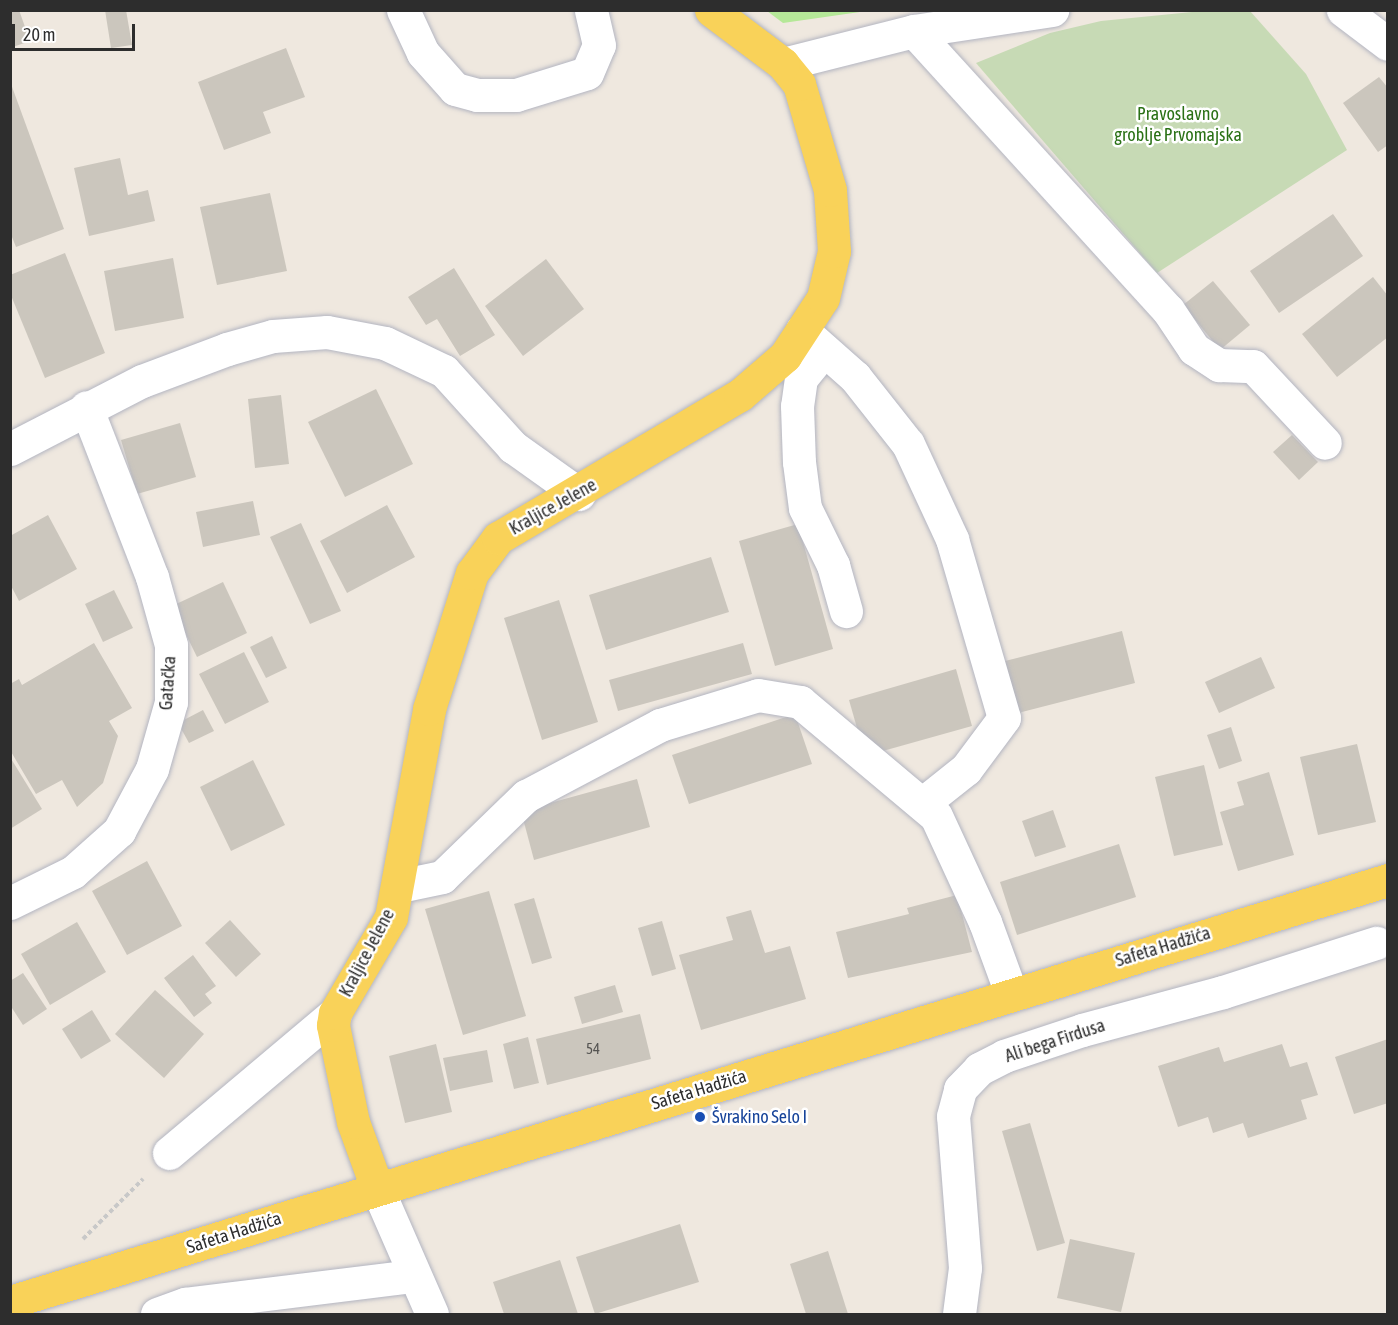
<!DOCTYPE html>
<meta charset="utf-8">
<style>
body{margin:0}
#map{position:relative;width:1398px;height:1325px;overflow:hidden;background:#efe8df;font-family:"Asap Condensed",sans-serif}
div>[style]{position:absolute}
[style*='--x']{left:calc(var(--x)*1px);top:calc(var(--y)*1px);width:calc(var(--w)*1px);rotate:calc(var(--a)*1deg)}
.green>*{inset:0;background:#b5e898}
.cemetery>*{inset:0;background:#c7dab5}
.building>*{inset:0;background:#cbc6bd}
.path>*{height:4px;margin-top:-2px;transform-origin:0;background:repeating-linear-gradient(90deg,#c8c8c8 0 4.5px,transparent 0 7.5px)}
.roads{filter:drop-shadow(0 0 2px #b3b5c1) drop-shadow(0 0 2px #b3b5c1)}
.minor>*{height:33px;margin:-16.5px;padding:0 16.5px;transform-origin:16.5px;border-radius:16.5px;background:#fff}
.major>*{height:33px;margin:-16.5px;padding:0 16.5px;transform-origin:16.5px;border-radius:16.5px;background:#f9d259}
.dots>*{width:16px;height:16px;translate:-50% -50%;box-sizing:border-box;border:3px solid #fff;border-radius:50%}
span{translate:-50% -50%;white-space:nowrap;text-align:center;line-height:1.15;-webkit-text-stroke:5px #fff;paint-order:stroke}
.number-label{font-size:15px;color:#545351}
.number-label span{-webkit-text-stroke-width:0}
.park-label{font-size:18px;color:#2a7116}
.street-label{font-size:18px;color:#2d2d2d}
.transit-label{font-size:18px;color:#164399}
.left{translate:0 -50%;text-align:left}
.frame{position:absolute;inset:0;border:12px solid #2d2d2d;pointer-events:none}
.scale{position:absolute;left:12px;top:24px;width:123px;height:27px;box-sizing:border-box;border:3px solid #2d2d2d;border-top:0;padding-left:8px;font-size:18px;line-height:21px;white-space:nowrap;color:#2d2d2d;-webkit-text-stroke:4px #fff;paint-order:stroke}
</style>
<div id="map">
<div class="green">
<i style="clip-path:polygon(767px 11px,867px 11px,783px 23px)"></i>
</div>
<div class="cemetery">
<i style="clip-path:polygon(1202px 11px,1250px 11px,1306px 74px,1347px 150px,1157px 273px,976px 63px,1050px 33px,1101px 21px)"></i>
</div>
<div class="building">
<i style="clip-path:polygon(10px 10px,19px 10px,30px 41px,10px 48px)"></i>
<i style="clip-path:polygon(105px 10px,126px 10px,132px 45px,111px 48px)"></i>
<i style="clip-path:polygon(286px 48px,305px 97px,263px 112px,271px 133px,224px 150px,198px 82px)"></i>
<i style="clip-path:polygon(1379px 77px,1388px 88px,1388px 145px,1378px 152px,1343px 103px)"></i>
<i style="clip-path:polygon(11px 84px,64px 229px,16px 247px,10px 232px)"></i>
<i style="clip-path:polygon(120px 158px,128px 195px,148px 190px,155px 221px,89px 236px,74px 168px)"></i>
<i style="clip-path:polygon(270px 193px,287px 271px,217px 285px,200px 207px)"></i>
<i style="clip-path:polygon(1333px 214px,1363px 256px,1279px 313px,1250px 271px)"></i>
<i style="clip-path:polygon(65px 253px,105px 353px,45px 378px,10px 293px,10px 275px)"></i>
<i style="clip-path:polygon(173px 258px,184px 318px,115px 331px,104px 271px)"></i>
<i style="clip-path:polygon(546px 259px,584px 309px,523px 356px,485px 306px)"></i>
<i style="clip-path:polygon(454px 268px,495px 335px,460px 356px,437px 319px,426px 325px,408px 297px)"></i>
<i style="clip-path:polygon(1373px 277px,1388px 296px,1388px 337px,1337px 377px,1302px 334px)"></i>
<i style="clip-path:polygon(1213px 281px,1250px 325px,1220px 350px,1183px 305px)"></i>
<i style="clip-path:polygon(376px 389px,413px 464px,345px 497px,308px 422px)"></i>
<i style="clip-path:polygon(281px 395px,289px 464px,255px 468px,248px 399px)"></i>
<i style="clip-path:polygon(180px 423px,196px 477px,137px 494px,121px 440px)"></i>
<i style="clip-path:polygon(1292px 435px,1318px 462px,1299px 480px,1273px 452px)"></i>
<i style="clip-path:polygon(253px 501px,260px 535px,203px 547px,196px 512px)"></i>
<i style="clip-path:polygon(387px 505px,415px 557px,347px 593px,320px 541px)"></i>
<i style="clip-path:polygon(48px 515px,77px 569px,19px 601px,10px 584px,10px 536px)"></i>
<i style="clip-path:polygon(301px 523px,341px 611px,310px 624px,270px 537px)"></i>
<i style="clip-path:polygon(798px 524px,833px 649px,775px 666px,739px 541px)"></i>
<i style="clip-path:polygon(711px 557px,729px 612px,606px 650px,589px 595px)"></i>
<i style="clip-path:polygon(223px 582px,247px 633px,197px 657px,172px 606px)"></i>
<i style="clip-path:polygon(114px 590px,133px 628px,103px 642px,85px 604px)"></i>
<i style="clip-path:polygon(559px 600px,598px 722px,542px 740px,504px 618px)"></i>
<i style="clip-path:polygon(1122px 631px,1135px 683px,1018px 713px,1005px 661px)"></i>
<i style="clip-path:polygon(272px 636px,287px 668px,266px 678px,250px 647px)"></i>
<i style="clip-path:polygon(94px 643px,132px 708px,109px 721px,118px 736px,103px 783px,77px 807px,62px 780px,36px 794px,10px 750px,10px 684px,19px 679px,22px 685px)"></i>
<i style="clip-path:polygon(743px 643px,752px 674px,618px 711px,609px 680px)"></i>
<i style="clip-path:polygon(244px 652px,269px 702px,225px 724px,199px 674px)"></i>
<i style="clip-path:polygon(1261px 657px,1275px 688px,1219px 713px,1205px 682px)"></i>
<i style="clip-path:polygon(956px 669px,972px 726px,865px 756px,849px 700px)"></i>
<i style="clip-path:polygon(203px 710px,214px 731px,189px 743px,178px 723px)"></i>
<i style="clip-path:polygon(795px 714px,812px 764px,689px 804px,672px 755px)"></i>
<i style="clip-path:polygon(1231px 727px,1242px 761px,1219px 769px,1207px 735px)"></i>
<i style="clip-path:polygon(1357px 744px,1376px 822px,1318px 835px,1300px 757px)"></i>
<i style="clip-path:polygon(10px 757px,42px 809px,10px 829px)"></i>
<i style="clip-path:polygon(253px 760px,285px 825px,231px 851px,200px 787px)"></i>
<i style="clip-path:polygon(1204px 765px,1223px 845px,1174px 856px,1155px 777px)"></i>
<i style="clip-path:polygon(1269px 772px,1294px 855px,1238px 871px,1220px 812px,1244px 805px,1237px 782px)"></i>
<i style="clip-path:polygon(637px 779px,650px 827px,534px 860px,521px 811px)"></i>
<i style="clip-path:polygon(1053px 810px,1066px 847px,1035px 857px,1022px 821px)"></i>
<i style="clip-path:polygon(1119px 844px,1136px 897px,1017px 935px,1000px 882px)"></i>
<i style="clip-path:polygon(147px 861px,182px 926px,127px 955px,92px 891px)"></i>
<i style="clip-path:polygon(489px 891px,526px 1016px,463px 1035px,425px 909px)"></i>
<i style="clip-path:polygon(957px 895px,972px 952px,848px 978px,836px 932px,909px 914px,907px 908px)"></i>
<i style="clip-path:polygon(534px 898px,552px 958px,532px 964px,514px 904px)"></i>
<i style="clip-path:polygon(751px 910px,765px 953px,790px 946px,806px 999px,701px 1030px,679px 955px,733px 940px,726px 917px)"></i>
<i style="clip-path:polygon(230px 920px,261px 954px,236px 977px,205px 943px)"></i>
<i style="clip-path:polygon(662px 921px,676px 969px,652px 976px,638px 928px)"></i>
<i style="clip-path:polygon(77px 922px,106px 972px,50px 1005px,21px 954px)"></i>
<i style="clip-path:polygon(193px 955px,216px 986px,205px 994px,212px 1003px,194px 1017px,164px 978px)"></i>
<i style="clip-path:polygon(23px 973px,47px 1009px,23px 1025px,10px 1005px,10px 981px)"></i>
<i style="clip-path:polygon(615px 985px,623px 1012px,582px 1024px,574px 997px)"></i>
<i style="clip-path:polygon(155px 990px,204px 1034px,164px 1078px,115px 1034px)"></i>
<i style="clip-path:polygon(92px 1010px,111px 1041px,81px 1059px,62px 1029px)"></i>
<i style="clip-path:polygon(640px 1014px,651px 1059px,547px 1085px,536px 1039px)"></i>
<i style="clip-path:polygon(528px 1037px,539px 1083px,514px 1089px,503px 1044px)"></i>
<i style="clip-path:polygon(1388px 1039px,1388px 1103px,1354px 1114px,1335px 1057px)"></i>
<i style="clip-path:polygon(436px 1044px,452px 1112px,405px 1123px,389px 1056px)"></i>
<i style="clip-path:polygon(1282px 1044px,1290px 1067px,1307px 1062px,1318px 1095px,1301px 1100px,1307px 1119px,1248px 1138px,1243px 1123px,1213px 1133px,1208px 1117px,1178px 1127px,1158px 1066px,1219px 1047px,1224px 1062px)"></i>
<i style="clip-path:polygon(487px 1050px,493px 1082px,450px 1091px,443px 1058px)"></i>
<i style="clip-path:polygon(1030px 1123px,1065px 1243px,1037px 1251px,1002px 1131px)"></i>
<i style="clip-path:polygon(680px 1224px,699px 1282px,595px 1314px,576px 1257px)"></i>
<i style="clip-path:polygon(1070px 1239px,1135px 1253px,1121px 1312px,1057px 1298px)"></i>
<i style="clip-path:polygon(828px 1251px,848px 1314px,806px 1314px,790px 1264px)"></i>
<i style="clip-path:polygon(560px 1260px,578px 1314px,504px 1314px,493px 1282px)"></i>
</div>
<div class="path">
<i style="--x:83;--y:1239;--w:85;--a:-45"></i>
</div>
<div class="roads">
<div class="minor">
<i style="--x:403;--y:10;--w:47;--a:65.1"></i>
<i style="--x:423;--y:53;--w:48;--a:48.4"></i>
<i style="--x:455;--y:89;--w:23;--a:15"></i>
<i style="--x:477;--y:95;--w:39;--a:0"></i>
<i style="--x:516;--y:95;--w:74;--a:-17.2"></i>
<i style="--x:587;--y:73;--w:30;--a:-67"></i>
<i style="--x:599;--y:45;--w:36;--a:-103"></i>
<i style="--x:1343;--y:10;--w:56;--a:37.1"></i>
<i style="--x:914;--y:31;--w:377;--a:47.7"></i>
<i style="--x:1168;--y:310;--w:47;--a:56.3"></i>
<i style="--x:1194;--y:349;--w:30;--a:33"></i>
<i style="--x:1219;--y:365;--w:34;--a:2"></i>
<i style="--x:1253;--y:366;--w:105;--a:46.9"></i>
<i style="--x:783;--y:64;--w:135;--a:-14.1"></i>
<i style="--x:914;--y:31;--w:140;--a:-8.7"></i>
<i style="--x:802;--y:330;--w:71;--a:41.6"></i>
<i style="--x:855;--y:377;--w:85;--a:51.7"></i>
<i style="--x:908;--y:444;--w:105;--a:65.1"></i>
<i style="--x:952;--y:539;--w:186;--a:73.8"></i>
<i style="--x:1004;--y:718;--w:64;--a:126.7"></i>
<i style="--x:966;--y:769;--w:56;--a:141.5"></i>
<i style="--x:824;--y:350;--w:36;--a:129"></i>
<i style="--x:801;--y:378;--w:28;--a:98"></i>
<i style="--x:797;--y:406;--w:56;--a:88"></i>
<i style="--x:799;--y:462;--w:46;--a:82.6"></i>
<i style="--x:805;--y:508;--w:64;--a:63.8"></i>
<i style="--x:833;--y:565;--w:48;--a:74.2"></i>
<i style="--x:10;--y:449;--w:148;--a:-27.3"></i>
<i style="--x:142;--y:381;--w:91;--a:-20.6"></i>
<i style="--x:227;--y:349;--w:48;--a:-15.8"></i>
<i style="--x:273;--y:336;--w:54;--a:-4.2"></i>
<i style="--x:327;--y:332;--w:59;--a:10.7"></i>
<i style="--x:385;--y:343;--w:65;--a:25.4"></i>
<i style="--x:444;--y:371;--w:103;--a:47.8"></i>
<i style="--x:513;--y:447;--w:81;--a:35.5"></i>
<i style="--x:399;--y:886;--w:44;--a:-11.8"></i>
<i style="--x:442;--y:877;--w:117;--a:-44"></i>
<i style="--x:526;--y:796;--w:152;--a:-27.9"></i>
<i style="--x:660;--y:725;--w:102;--a:-17"></i>
<i style="--x:758;--y:695;--w:43;--a:9.5"></i>
<i style="--x:800;--y:702;--w:177;--a:40"></i>
<i style="--x:936;--y:816;--w:117;--a:65.2"></i>
<i style="--x:985;--y:922;--w:76;--a:69.9"></i>
<i style="--x:10;--y:903;--w:70;--a:-26.2"></i>
<i style="--x:73;--y:872;--w:62;--a:-41.7"></i>
<i style="--x:119;--y:831;--w:70;--a:-62"></i>
<i style="--x:152;--y:769;--w:70;--a:-74.2"></i>
<i style="--x:171;--y:702;--w:57;--a:-90"></i>
<i style="--x:171;--y:645;--w:71;--a:-105.6"></i>
<i style="--x:152;--y:577;--w:182;--a:-111.2"></i>
<i style="--x:169;--y:1153;--w:217;--a:-40.1"></i>
<i style="--x:377;--y:1188;--w:137;--a:66.4"></i>
<i style="--x:157;--y:1314;--w:30;--a:-20"></i>
<i style="--x:185;--y:1304;--w:230;--a:-7"></i>
<i style="--x:959;--y:1314;--w:46;--a:-82.6"></i>
<i style="--x:965;--y:1268;--w:152;--a:-94.5"></i>
<i style="--x:953;--y:1116;--w:28;--a:-75"></i>
<i style="--x:960;--y:1089;--w:28;--a:-46"></i>
<i style="--x:979;--y:1069;--w:28;--a:-27"></i>
<i style="--x:1004;--y:1056;--w:82;--a:-18.4"></i>
<i style="--x:1082;--y:1030;--w:146;--a:-15.1"></i>
<i style="--x:1223;--y:992;--w:161;--a:-17.8"></i>
</div>
<div class="major">
<i style="--x:377;--y:1188;--w:70;--a:-110"></i>
<i style="--x:353;--y:1122;--w:99;--a:-101.7"></i>
<i style="--x:333;--y:1025;--w:12;--a:-81"></i>
<i style="--x:335;--y:1013;--w:111;--a:-59.7"></i>
<i style="--x:391;--y:917;--w:211;--a:-79.6"></i>
<i style="--x:429;--y:709;--w:143;--a:-72.5"></i>
<i style="--x:472;--y:573;--w:44;--a:-53.4"></i>
<i style="--x:498;--y:538;--w:281;--a:-30.6"></i>
<i style="--x:740;--y:395;--w:60;--a:-40.9"></i>
<i style="--x:785;--y:356;--w:69;--a:-56.8"></i>
<i style="--x:823;--y:298;--w:48;--a:-76.8"></i>
<i style="--x:834;--y:251;--w:61;--a:-93.8"></i>
<i style="--x:830;--y:190;--w:110;--a:-106.3"></i>
<i style="--x:799;--y:84;--w:26;--a:-129"></i>
<i style="--x:783;--y:64;--w:90;--a:-143.1"></i>
<i style="--x:10;--y:1302;--w:1441;--a:-17.03"></i>
</div>
</div>
<div class="dots">
<i style="left:700px;top:1117px;background:#1a4fb4"></i>
</div>
<div class="number-label">
<span style="left:593px;top:1049px">54</span>
</div>
<div class="park-label">
<span style="left:1178px;top:125px">Pravoslavno<br>groblje Prvomajska</span>
</div>
<div class="street-label">
<span style="left:553px;top:507px;rotate:-29deg">Kraljice Jelene</span>
<span style="left:168px;top:683px;rotate:-86deg">Gatačka</span>
<span style="left:1163px;top:947px;rotate:-17deg">Safeta Hadžića</span>
<span style="left:367px;top:953px;rotate:-62deg">Kraljice Jelene</span>
<span style="left:1055px;top:1041px;rotate:-18deg">Ali bega Firdusa</span>
<span style="left:699px;top:1090px;rotate:-17deg">Safeta Hadžića</span>
<span style="left:234px;top:1233px;rotate:-18deg">Safeta Hadžića</span>
</div>
<div class="transit-label">
<span class="left" style="left:712px;top:1117px">Švrakino Selo I</span>
</div>
<div class="frame"></div>
<div class="scale">20 m</div>
</div>
